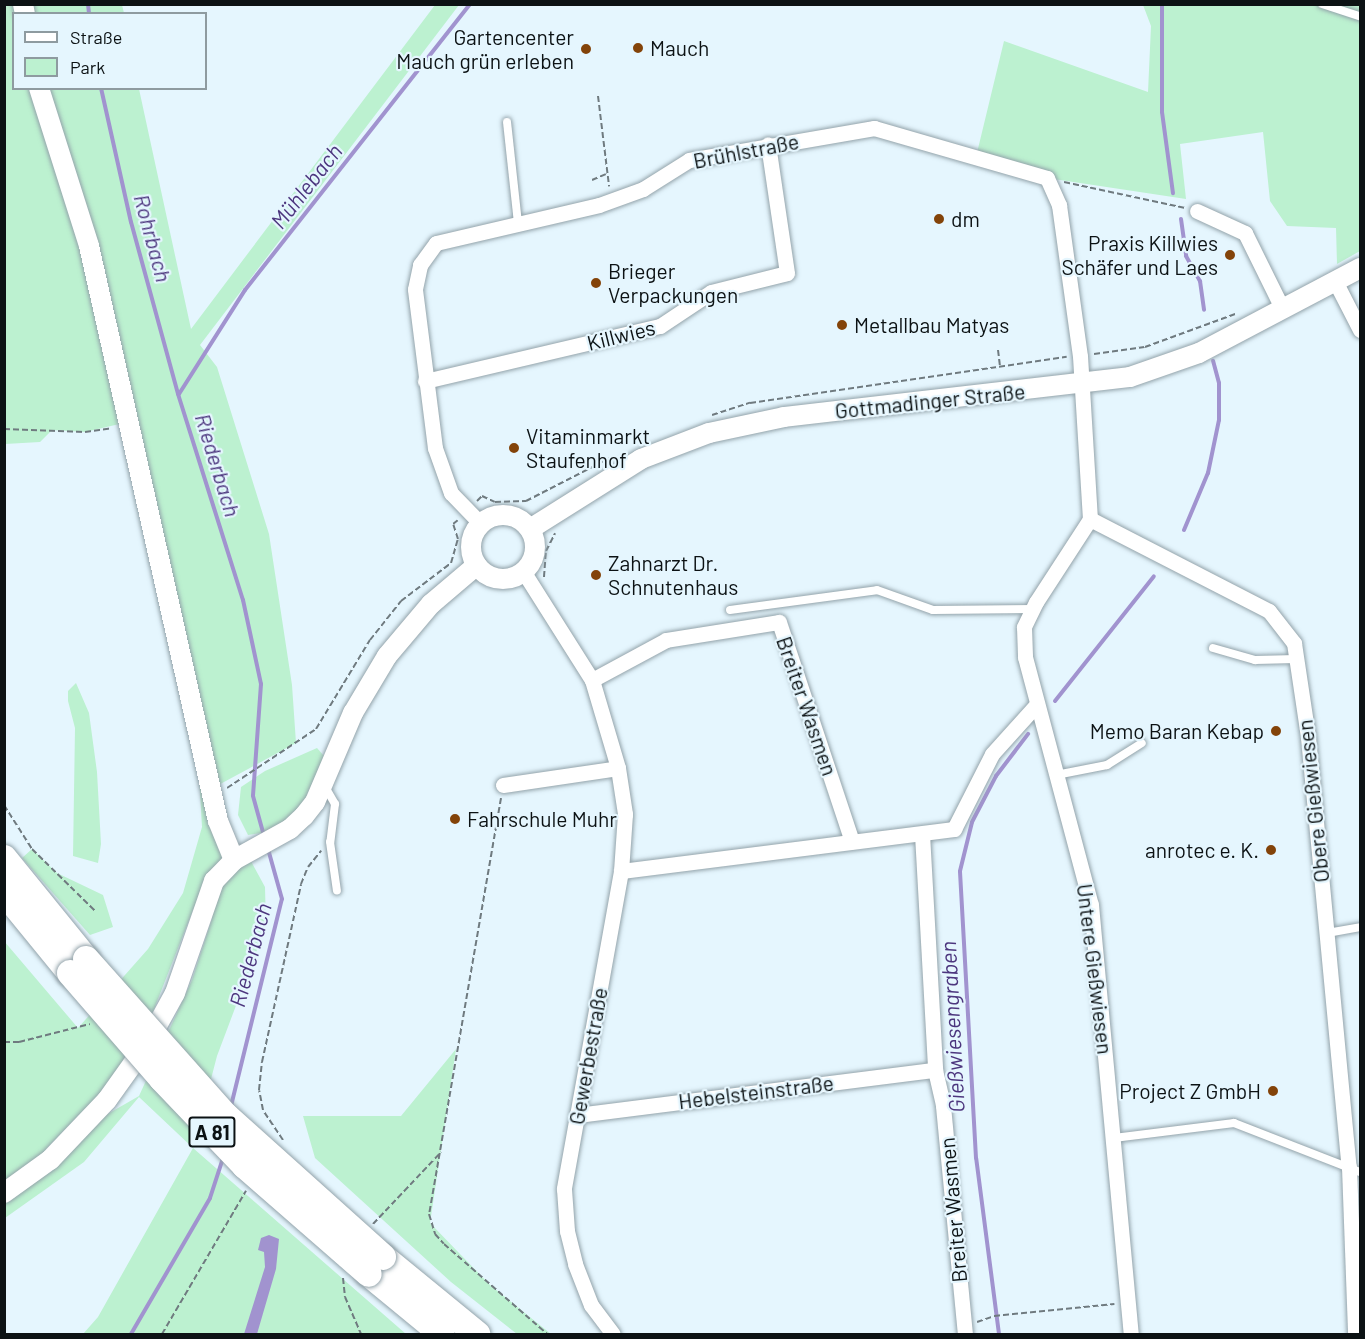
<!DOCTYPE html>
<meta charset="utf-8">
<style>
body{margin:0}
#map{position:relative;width:1365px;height:1339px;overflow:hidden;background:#e5f6fe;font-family:Barlow,sans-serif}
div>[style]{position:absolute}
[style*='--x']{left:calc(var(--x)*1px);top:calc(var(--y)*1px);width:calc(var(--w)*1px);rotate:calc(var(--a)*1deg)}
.green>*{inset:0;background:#bcf1d0}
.water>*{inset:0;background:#a193cf}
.stream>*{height:4px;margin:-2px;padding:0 2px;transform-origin:2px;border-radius:2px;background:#a193cf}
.path>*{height:2px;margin-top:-1px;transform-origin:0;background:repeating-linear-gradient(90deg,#6f7a7f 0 6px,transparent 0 9px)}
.roads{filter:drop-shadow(0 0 2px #93a3aa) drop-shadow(0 0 2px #93a3aa)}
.lane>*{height:8px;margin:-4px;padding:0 4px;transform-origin:4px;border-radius:4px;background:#fff}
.street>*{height:15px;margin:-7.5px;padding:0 7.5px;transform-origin:7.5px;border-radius:7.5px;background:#fff}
.secondary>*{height:20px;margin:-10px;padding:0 10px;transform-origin:10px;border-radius:10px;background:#fff}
.secondary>.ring{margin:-10px;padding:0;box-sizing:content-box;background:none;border:20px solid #fff;border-radius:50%}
.highway>*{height:26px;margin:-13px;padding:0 13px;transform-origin:13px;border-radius:13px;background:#fff}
.bridges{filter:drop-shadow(0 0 2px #93a3aa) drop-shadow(0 0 2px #93a3aa)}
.highway-bridge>*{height:26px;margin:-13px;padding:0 13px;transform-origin:13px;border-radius:13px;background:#fff}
.dots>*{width:16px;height:16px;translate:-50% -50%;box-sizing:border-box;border:3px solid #e5f6fe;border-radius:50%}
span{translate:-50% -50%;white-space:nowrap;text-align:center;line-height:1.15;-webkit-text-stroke:4.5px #e5f6fe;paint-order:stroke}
.shield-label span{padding:2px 4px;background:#e5f6fe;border:2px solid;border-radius:4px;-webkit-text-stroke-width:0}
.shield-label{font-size:20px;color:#0c1214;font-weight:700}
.poi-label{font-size:21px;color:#0c1214}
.right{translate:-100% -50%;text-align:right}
.left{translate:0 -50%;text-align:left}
.street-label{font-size:21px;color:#0c1214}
.water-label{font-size:22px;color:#4c367e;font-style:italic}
.frame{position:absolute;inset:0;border:6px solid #0c1214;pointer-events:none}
.legend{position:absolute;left:12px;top:12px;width:195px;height:78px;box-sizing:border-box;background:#e5f6fe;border:2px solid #8e9ba0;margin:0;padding:8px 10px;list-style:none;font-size:18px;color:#0c1214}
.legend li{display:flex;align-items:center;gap:12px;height:30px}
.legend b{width:30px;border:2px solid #8e9ba0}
</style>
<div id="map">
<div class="green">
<i style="clip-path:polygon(evenodd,5px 5px,122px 5px,124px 13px,14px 14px,14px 88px,139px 89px,191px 329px,435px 5px,459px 5px,200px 345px,217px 367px,269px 534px,292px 685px,296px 743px,211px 789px,221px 834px,246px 852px,265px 887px,266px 926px,217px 1056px,193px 1148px,406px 1334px,83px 1334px,98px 1317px,193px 1148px,139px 1097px,84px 1162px,5px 1218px,4px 941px,78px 1028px,148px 949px,183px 893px,202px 827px,196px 723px,128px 422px,85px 432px,52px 430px,40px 442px,5px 444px,5px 5px,213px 882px,212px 919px,192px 980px,139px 1096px,45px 1150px,78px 1116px,107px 1100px,130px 1070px,193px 910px,213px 882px)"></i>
<i style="clip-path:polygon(1143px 5px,1360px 5px,1360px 251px,1337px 264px,1336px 228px,1287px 226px,1270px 201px,1263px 132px,1180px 144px,1186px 199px,1047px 178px,976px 157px,1004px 41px,1148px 92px,1151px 26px)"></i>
<i style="clip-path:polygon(76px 683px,89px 713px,97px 772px,101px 844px,98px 863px,73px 856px,75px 728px,68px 701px,68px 691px)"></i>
<i style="clip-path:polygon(317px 748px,324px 756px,302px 807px,274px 831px,248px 835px,238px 815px,241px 787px,265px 771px)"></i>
<i style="clip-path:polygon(32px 849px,57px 873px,103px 895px,113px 927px,90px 935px,22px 858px)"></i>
<i style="clip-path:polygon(456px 1049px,430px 1223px,490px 1285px,551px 1334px,517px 1334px,451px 1282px,315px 1158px,303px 1116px,401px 1116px)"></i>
</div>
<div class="water">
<i style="clip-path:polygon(269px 1235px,279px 1239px,276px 1269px,257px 1334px,244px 1334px,265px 1267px,264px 1252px,258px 1250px,261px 1238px)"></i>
</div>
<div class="stream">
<i style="--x:88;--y:4;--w:10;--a:84"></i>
<i style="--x:1162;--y:4;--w:108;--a:90"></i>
<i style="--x:1162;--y:112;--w:82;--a:82.3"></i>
<i style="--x:101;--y:88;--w:137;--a:77.4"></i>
<i style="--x:131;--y:222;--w:178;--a:74.7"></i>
<i style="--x:178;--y:394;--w:216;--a:72.5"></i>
<i style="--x:243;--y:600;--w:86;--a:77.9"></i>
<i style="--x:261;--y:684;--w:112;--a:94.1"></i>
<i style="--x:253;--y:796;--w:41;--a:74.6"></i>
<i style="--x:1181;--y:219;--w:37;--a:82"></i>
<i style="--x:1186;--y:256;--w:29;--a:61"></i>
<i style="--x:1200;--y:281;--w:29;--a:82"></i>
<i style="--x:179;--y:394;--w:123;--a:-57.6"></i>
<i style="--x:245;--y:290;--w:364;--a:-51.8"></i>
<i style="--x:1184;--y:530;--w:62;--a:-67.2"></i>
<i style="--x:1208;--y:473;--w:54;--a:-78.3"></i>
<i style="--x:1219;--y:420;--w:37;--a:-90"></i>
<i style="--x:1219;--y:383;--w:23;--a:-105"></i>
<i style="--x:1055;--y:701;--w:159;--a:-51.6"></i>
<i style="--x:231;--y:1106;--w:213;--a:-76.2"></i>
<i style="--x:282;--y:899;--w:52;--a:-105.6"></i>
<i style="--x:131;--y:1334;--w:157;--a:-59.8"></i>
<i style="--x:210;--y:1198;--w:42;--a:-72"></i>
<i style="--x:999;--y:1334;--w:177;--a:-97.4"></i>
<i style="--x:976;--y:1158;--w:287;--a:-93.2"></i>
<i style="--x:960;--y:871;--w:50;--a:-76.2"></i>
<i style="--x:972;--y:822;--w:52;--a:-62.4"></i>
<i style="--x:996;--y:776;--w:53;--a:-52.7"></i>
</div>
<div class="path">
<i style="--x:598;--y:96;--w:91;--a:83"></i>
<i style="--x:592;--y:180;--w:15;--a:-23"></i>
<i style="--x:1064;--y:182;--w:124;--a:12.1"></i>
<i style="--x:998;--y:350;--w:17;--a:83"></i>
<i style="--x:1094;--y:354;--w:51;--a:-7.8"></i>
<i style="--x:1145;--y:347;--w:96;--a:-20.1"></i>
<i style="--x:712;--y:415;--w:40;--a:-18"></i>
<i style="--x:750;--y:403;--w:320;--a:-8.3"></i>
<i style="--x:4;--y:429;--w:81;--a:2.1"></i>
<i style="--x:85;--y:432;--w:27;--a:-8"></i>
<i style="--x:477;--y:501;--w:7;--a:-45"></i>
<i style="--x:482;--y:496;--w:14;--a:25"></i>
<i style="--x:495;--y:502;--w:31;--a:-2"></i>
<i style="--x:526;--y:501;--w:94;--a:-27.1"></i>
<i style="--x:544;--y:577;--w:26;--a:-86"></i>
<i style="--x:546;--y:551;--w:20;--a:-63"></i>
<i style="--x:227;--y:788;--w:107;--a:-33.5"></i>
<i style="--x:316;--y:729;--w:104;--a:-58.8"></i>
<i style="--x:370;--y:640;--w:50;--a:-51.5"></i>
<i style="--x:401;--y:601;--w:63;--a:-37.2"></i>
<i style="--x:451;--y:563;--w:25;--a:-74"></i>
<i style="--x:458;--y:539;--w:16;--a:-108"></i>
<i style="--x:453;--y:524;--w:6;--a:-39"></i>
<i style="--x:501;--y:798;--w:422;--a:99.8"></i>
<i style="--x:429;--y:1214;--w:21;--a:73"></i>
<i style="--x:435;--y:1234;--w:13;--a:48"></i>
<i style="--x:444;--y:1244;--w:137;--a:41.1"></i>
<i style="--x:4;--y:805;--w:52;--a:57.5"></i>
<i style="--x:32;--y:849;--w:90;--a:44.5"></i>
<i style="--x:4;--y:1042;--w:15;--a:0"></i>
<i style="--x:19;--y:1042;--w:73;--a:-14.2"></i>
<i style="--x:283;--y:1140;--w:36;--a:-124"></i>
<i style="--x:263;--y:1110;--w:20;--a:-101"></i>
<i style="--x:259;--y:1090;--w:28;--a:-84"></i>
<i style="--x:262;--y:1062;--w:182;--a:-77.6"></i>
<i style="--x:301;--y:884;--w:18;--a:-68"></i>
<i style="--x:308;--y:867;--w:21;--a:-51"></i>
<i style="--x:373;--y:1224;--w:99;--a:-46.6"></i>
<i style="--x:343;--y:1278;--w:19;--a:84"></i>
<i style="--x:345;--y:1297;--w:40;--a:66.6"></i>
<i style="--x:977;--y:1322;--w:18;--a:-19"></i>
<i style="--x:994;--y:1316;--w:121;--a:-5.7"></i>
<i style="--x:162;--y:1334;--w:166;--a:-59.6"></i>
</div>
<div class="roads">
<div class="lane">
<i style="--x:1322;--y:4;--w:40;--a:18"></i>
<i style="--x:507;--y:122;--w:103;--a:83.8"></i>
<i style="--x:730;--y:610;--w:148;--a:-7.7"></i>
<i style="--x:877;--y:590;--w:59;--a:19.7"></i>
<i style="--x:933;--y:610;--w:100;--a:-0.6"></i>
<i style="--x:1213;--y:648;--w:44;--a:15.9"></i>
<i style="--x:1255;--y:660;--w:41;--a:-1.4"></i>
<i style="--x:1056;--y:775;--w:52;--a:-11.1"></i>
<i style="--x:1107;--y:765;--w:41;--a:-32.2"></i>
<i style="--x:324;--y:785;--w:22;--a:60"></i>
<i style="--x:335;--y:804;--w:38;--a:97"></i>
<i style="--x:330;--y:842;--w:49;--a:81.9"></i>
<i style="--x:1327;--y:933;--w:34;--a:-10"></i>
<i style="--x:1114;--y:1138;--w:121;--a:-7.1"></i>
<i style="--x:1234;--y:1123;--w:135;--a:21.3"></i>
</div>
<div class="street">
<i style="--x:1197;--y:211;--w:53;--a:24.6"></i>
<i style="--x:1245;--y:233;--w:86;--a:63.7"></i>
<i style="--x:1336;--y:283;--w:53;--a:62.9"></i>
<i style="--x:425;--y:381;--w:241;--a:-13.2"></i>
<i style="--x:660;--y:326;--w:61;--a:-33.7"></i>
<i style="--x:711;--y:292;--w:78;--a:-14"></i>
<i style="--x:787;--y:273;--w:130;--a:-98.4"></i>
<i style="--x:1090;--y:519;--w:201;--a:27.2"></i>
<i style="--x:1269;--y:611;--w:41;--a:52"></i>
<i style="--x:1294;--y:643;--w:95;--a:81.5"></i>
<i style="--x:1308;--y:737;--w:432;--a:84.6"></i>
<i style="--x:1349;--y:1167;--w:167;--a:87.9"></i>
<i style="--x:1090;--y:519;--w:99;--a:123"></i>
<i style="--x:1036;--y:602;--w:28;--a:116"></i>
<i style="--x:1024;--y:627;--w:30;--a:88"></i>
<i style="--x:1025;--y:657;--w:257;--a:75.1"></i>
<i style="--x:1091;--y:905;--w:431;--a:84.7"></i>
<i style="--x:481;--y:524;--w:43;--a:-134.1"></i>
<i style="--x:451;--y:493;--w:48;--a:-109.6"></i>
<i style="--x:435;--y:448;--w:160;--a:-97.2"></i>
<i style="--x:415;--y:289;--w:25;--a:-78"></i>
<i style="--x:420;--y:265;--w:27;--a:-54"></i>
<i style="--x:436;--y:243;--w:167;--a:-13.1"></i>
<i style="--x:599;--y:205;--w:47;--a:-20"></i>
<i style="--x:643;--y:189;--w:54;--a:-32.2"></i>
<i style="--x:689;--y:160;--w:188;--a:-9.8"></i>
<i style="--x:874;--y:128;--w:180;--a:16.1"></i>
<i style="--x:1047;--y:178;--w:30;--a:66"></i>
<i style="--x:1059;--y:205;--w:152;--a:82.1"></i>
<i style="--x:1080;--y:356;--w:163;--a:86.5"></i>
<i style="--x:523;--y:571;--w:129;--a:57.7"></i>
<i style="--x:592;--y:680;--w:92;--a:73.5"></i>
<i style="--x:618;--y:768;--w:47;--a:81.3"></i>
<i style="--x:625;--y:814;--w:57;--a:94"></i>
<i style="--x:621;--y:871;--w:323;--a:100.2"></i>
<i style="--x:564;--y:1189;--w:42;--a:85.9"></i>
<i style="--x:567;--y:1231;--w:34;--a:76"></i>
<i style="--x:575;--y:1264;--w:44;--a:68.7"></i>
<i style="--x:591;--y:1305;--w:36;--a:53"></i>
<i style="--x:592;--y:680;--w:84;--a:-28.4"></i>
<i style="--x:666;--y:640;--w:114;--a:-9.1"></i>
<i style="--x:779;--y:622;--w:231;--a:71.6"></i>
<i style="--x:503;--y:785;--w:116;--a:-8.4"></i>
<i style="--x:922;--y:834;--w:236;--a:86.8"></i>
<i style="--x:935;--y:1070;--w:37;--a:77"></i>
<i style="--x:943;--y:1106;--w:229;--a:84.5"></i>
<i style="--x:621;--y:871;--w:336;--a:-7.2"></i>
<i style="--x:954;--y:829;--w:84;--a:-63.1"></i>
<i style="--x:992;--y:754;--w:67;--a:-48"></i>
<i style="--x:577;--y:1115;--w:361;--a:-7.2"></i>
</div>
<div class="secondary">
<i style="--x:23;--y:4;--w:10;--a:79"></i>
<i style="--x:39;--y:88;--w:166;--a:72.4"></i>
<i style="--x:89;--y:246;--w:589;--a:77.36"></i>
<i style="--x:218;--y:821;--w:42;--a:67.7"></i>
<i class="ring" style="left:471px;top:515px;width:44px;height:44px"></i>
<i style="--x:530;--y:529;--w:131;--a:-32.2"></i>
<i style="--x:641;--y:459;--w:73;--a:-20.9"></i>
<i style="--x:709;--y:433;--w:77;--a:-12"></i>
<i style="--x:784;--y:417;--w:348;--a:-6.6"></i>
<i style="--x:1130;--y:377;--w:73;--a:-19.2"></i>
<i style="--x:1199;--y:353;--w:182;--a:-27.8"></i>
<i style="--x:4;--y:1193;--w:57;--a:-35.7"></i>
<i style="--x:50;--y:1160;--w:83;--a:-46.5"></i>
<i style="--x:107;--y:1100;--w:69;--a:-54.5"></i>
<i style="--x:147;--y:1044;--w:58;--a:-61.2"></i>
<i style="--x:175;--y:993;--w:119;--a:-70.8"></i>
<i style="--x:214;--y:881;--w:29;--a:-46"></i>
<i style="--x:234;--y:860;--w:64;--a:-29"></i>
<i style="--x:290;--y:829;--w:19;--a:-43"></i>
<i style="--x:304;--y:816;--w:18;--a:-52"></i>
<i style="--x:315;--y:802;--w:97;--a:-66.9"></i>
<i style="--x:353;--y:713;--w:66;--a:-59.2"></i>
<i style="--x:387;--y:656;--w:68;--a:-49.8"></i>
<i style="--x:431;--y:604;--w:60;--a:-40.3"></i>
</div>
<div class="highway">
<i style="--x:4;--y:858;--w:130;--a:50.9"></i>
<i style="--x:4;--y:892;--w:104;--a:50.8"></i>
<i style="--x:383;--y:1257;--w:122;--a:39.3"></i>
<i style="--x:369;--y:1274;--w:94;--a:39.4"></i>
</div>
</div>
<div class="bridges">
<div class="highway-bridge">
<i style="--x:86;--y:959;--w:210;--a:48.3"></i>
<i style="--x:226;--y:1116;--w:211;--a:41.9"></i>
<i style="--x:70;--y:973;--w:140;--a:49"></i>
<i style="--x:162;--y:1079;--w:120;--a:46.3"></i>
<i style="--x:245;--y:1166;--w:164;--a:41.1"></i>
</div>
</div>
<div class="dots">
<i style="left:638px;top:48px;background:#834309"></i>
<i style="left:586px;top:49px;background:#834309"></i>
<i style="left:939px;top:219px;background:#834309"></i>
<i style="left:1230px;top:255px;background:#834309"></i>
<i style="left:596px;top:283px;background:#834309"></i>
<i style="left:842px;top:325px;background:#834309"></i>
<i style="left:514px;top:448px;background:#834309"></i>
<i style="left:596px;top:575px;background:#834309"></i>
<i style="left:1276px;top:731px;background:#834309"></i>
<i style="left:455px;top:819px;background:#834309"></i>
<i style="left:1271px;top:850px;background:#834309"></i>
<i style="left:1273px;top:1091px;background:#834309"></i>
</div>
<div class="shield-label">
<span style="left:212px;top:1132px">A 81</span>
</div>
<div class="poi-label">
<span class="right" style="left:574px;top:49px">Gartencenter<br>Mauch grün erleben</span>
<span class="left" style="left:650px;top:48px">Mauch</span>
<span class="left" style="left:951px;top:219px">dm</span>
<span class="right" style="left:1218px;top:255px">Praxis Killwies<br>Schäfer und Laes</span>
<span class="left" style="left:608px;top:283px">Brieger<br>Verpackungen</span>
<span class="left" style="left:854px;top:325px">Metallbau Matyas</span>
<span class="left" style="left:526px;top:448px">Vitaminmarkt<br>Staufenhof</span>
<span class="left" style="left:608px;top:575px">Zahnarzt Dr.<br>Schnutenhaus</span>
<span class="right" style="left:1264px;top:731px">Memo Baran Kebap</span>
<span class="left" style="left:467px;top:819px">Fahrschule Muhr</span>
<span class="right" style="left:1259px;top:850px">anrotec e. K.</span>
<span class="right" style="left:1261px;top:1091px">Project Z GmbH</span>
</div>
<div class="street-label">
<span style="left:746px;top:151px;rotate:-11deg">Brühlstraße</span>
<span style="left:621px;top:335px;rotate:-14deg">Killwies</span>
<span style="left:930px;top:401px;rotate:-6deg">Gottmadinger Straße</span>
<span style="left:807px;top:706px;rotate:71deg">Breiter Wasmen</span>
<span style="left:1313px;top:801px;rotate:-96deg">Obere Gießwiesen</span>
<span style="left:1095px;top:969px;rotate:83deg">Untere Gießwiesen</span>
<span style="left:588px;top:1056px;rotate:-80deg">Gewerbestraße</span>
<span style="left:756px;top:1092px;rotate:-7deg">Hebelsteinstraße</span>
<span style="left:953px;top:1210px;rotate:-95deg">Breiter Wasmen</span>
</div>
<div class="water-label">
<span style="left:306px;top:186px;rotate:-52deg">Mühlebach</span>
<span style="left:153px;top:238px;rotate:75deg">Rohrbach</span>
<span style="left:218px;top:465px;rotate:73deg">Riederbach</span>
<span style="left:250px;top:955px;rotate:-75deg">Riederbach</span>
<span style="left:952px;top:1027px;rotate:-93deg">Gießwiesengraben</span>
</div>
<div class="frame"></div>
<ul class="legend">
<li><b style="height:8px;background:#fff"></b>Straße</li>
<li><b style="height:16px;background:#bcf1d0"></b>Park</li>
</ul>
</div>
